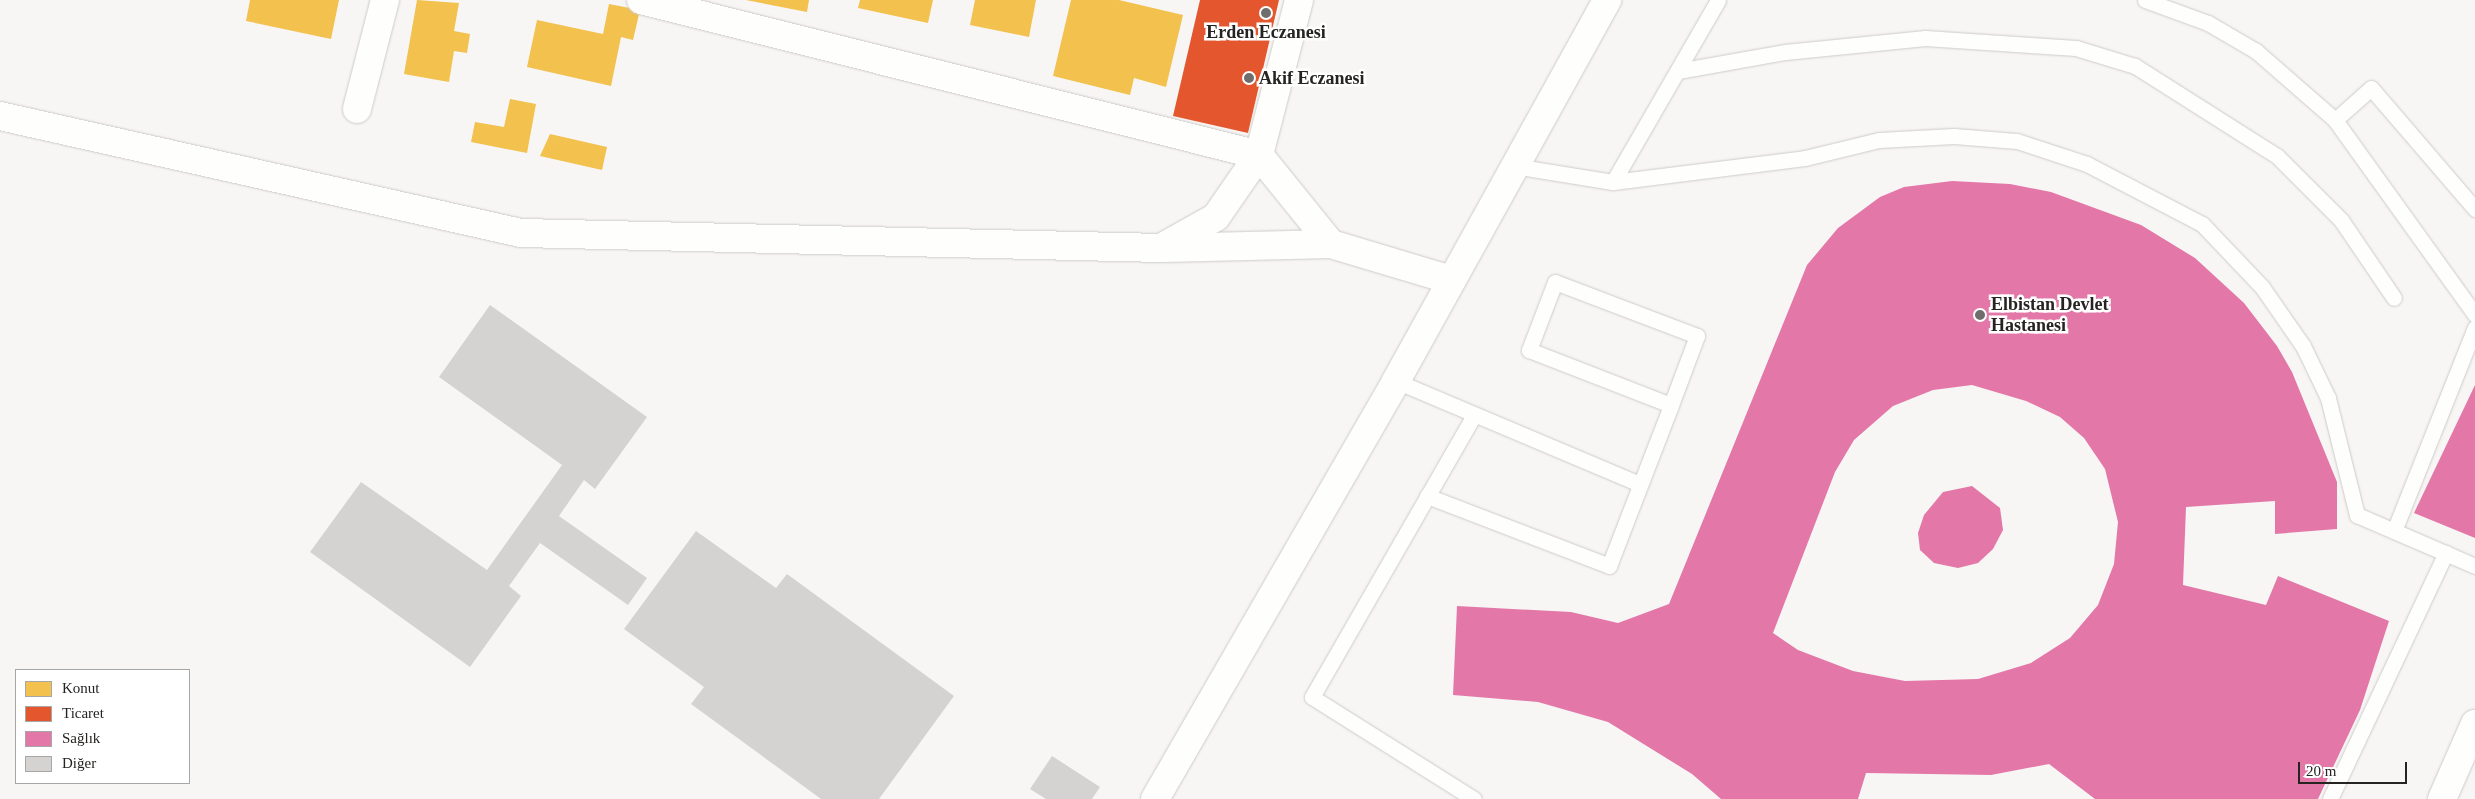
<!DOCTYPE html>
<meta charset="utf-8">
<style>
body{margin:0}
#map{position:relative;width:2475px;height:799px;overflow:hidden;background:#f8f6f4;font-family:"Times New Roman",serif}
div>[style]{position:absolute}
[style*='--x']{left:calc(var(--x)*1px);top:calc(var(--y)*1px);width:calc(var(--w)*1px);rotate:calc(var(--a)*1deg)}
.homes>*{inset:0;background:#f2c14e}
.shops>*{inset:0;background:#e4572e}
.health>*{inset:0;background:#e377a8}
.building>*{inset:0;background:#d4d3d1}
.roads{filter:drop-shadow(0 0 1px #cdcbc9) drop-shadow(0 0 1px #cdcbc9)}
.service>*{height:15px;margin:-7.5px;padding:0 7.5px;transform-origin:7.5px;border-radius:7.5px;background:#fefefd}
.minor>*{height:28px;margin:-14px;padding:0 14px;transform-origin:14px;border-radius:14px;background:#fefefd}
.dots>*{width:14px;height:14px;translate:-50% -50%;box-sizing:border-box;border:2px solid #fff;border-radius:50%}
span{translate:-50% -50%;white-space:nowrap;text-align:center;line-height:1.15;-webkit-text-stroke:5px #fff;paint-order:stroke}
.poi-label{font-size:18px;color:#252422;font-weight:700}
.left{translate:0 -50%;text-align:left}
.legend{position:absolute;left:15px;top:669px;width:175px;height:115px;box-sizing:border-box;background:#fff;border:1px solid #a8a7a7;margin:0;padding:6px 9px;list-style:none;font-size:15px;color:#252422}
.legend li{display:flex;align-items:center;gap:10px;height:25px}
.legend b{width:25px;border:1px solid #a8a7a7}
.scale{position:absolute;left:2298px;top:762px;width:109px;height:22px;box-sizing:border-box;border:2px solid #252422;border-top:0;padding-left:6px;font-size:15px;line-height:18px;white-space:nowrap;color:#252422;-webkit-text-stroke:4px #fff;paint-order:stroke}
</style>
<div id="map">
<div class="homes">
<i style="clip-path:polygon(250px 0,339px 0,331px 39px,246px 21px)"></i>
<i style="clip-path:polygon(417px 0,459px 3px,454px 31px,470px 34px,467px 53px,454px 51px,449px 82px,404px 74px)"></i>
<i style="clip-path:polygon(746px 0,809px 0,807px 12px)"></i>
<i style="clip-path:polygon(860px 0,933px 0,928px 23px,858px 8px)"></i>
<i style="clip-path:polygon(975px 0,1036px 0,1029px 37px,970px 25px)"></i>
<i style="clip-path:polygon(1071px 0,1119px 0,1183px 15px,1166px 87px,1134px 78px,1130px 95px,1053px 76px)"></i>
<i style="clip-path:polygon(609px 4px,640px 10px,633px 40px,621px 37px,611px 86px,527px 67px,537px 20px,603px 34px)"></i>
<i style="clip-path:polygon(510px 99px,536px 104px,527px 153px,471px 142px,475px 122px,504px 127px)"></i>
<i style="clip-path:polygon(550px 134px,607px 147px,602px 170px,540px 156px)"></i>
</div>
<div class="shops">
<i style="clip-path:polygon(1200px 0,1279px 0,1248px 133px,1173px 116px)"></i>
</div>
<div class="health">
<i style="clip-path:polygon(evenodd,1952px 181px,2010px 184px,2051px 192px,2141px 225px,2195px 258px,2244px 303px,2277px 346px,2292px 372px,2337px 482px,2337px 529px,2275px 534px,2275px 501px,2186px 507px,2183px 585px,2266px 605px,2278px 576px,2389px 621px,2360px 710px,2318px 799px,2095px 799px,2049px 764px,1991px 775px,1866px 773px,1858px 799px,1721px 799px,1692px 774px,1608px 722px,1538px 702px,1453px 695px,1457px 606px,1571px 612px,1618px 623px,1669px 604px,1807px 265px,1838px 228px,1880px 197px,1904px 187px,1952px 181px,1972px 385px,2026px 401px,2060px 417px,2084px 438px,2105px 469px,2118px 522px,2114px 564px,2098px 605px,2070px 638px,2031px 663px,1978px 679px,1905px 681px,1853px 671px,1798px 650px,1773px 633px,1835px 472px,1854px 440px,1893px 406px,1933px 390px,1972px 385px)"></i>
<i style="clip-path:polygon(2475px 385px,2475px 538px,2414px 513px)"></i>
<i style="clip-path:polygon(1972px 486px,2000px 508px,2003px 530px,1993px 549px,1978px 563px,1958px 568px,1934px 563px,1920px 550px,1918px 533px,1924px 515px,1943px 492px)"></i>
</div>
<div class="building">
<i style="clip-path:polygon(490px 305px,647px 417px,595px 489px,584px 480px,559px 516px,647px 578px,628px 605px,540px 543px,509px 586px,521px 596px,470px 667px,310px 552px,361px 482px,487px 570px,562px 465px,439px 377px)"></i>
<i style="clip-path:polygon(696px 531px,776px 588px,787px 574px,954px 696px,879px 799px,821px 799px,691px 704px,704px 687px,624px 629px)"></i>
<i style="clip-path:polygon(1052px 756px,1100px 787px,1092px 799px,1046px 799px,1030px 789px)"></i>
</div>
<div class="roads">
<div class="service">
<i style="--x:2145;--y:0;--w:67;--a:20.1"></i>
<i style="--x:2208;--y:23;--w:56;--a:30.3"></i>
<i style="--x:2256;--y:51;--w:105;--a:41.1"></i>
<i style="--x:2335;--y:120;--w:240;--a:54.3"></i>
<i style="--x:1678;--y:71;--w:109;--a:-10.1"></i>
<i style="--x:1785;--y:52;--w:141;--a:-5.7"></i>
<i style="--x:1925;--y:38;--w:151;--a:3.8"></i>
<i style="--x:2076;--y:48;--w:62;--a:17"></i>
<i style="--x:2135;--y:66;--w:168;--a:32.4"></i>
<i style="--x:2277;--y:156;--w:91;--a:45"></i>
<i style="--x:2341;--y:220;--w:94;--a:55.8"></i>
<i style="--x:2335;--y:120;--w:48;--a:-41.6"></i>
<i style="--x:2371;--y:88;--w:160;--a:49.3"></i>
<i style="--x:1514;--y:166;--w:100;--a:9.2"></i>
<i style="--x:1613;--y:182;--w:193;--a:-7.1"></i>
<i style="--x:1805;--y:158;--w:76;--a:-13.7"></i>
<i style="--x:1879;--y:140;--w:75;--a:-3.1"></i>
<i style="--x:1954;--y:136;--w:63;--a:4.5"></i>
<i style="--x:2017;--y:141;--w:74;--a:18.2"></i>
<i style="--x:2087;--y:164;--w:130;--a:27.6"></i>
<i style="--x:2202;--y:224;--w:87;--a:46.4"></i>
<i style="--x:2262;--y:287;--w:72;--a:55.2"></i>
<i style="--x:2303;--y:346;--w:58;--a:64.3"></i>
<i style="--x:2328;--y:398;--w:121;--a:76.1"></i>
<i style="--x:2357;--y:515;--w:129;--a:23.4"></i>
<i style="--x:1613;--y:182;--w:210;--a:-60"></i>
<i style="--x:1396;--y:381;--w:265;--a:22.9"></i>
<i style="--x:1473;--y:417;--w:323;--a:119.9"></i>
<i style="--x:1312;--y:697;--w:191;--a:32.2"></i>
<i style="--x:1427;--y:496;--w:195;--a:21"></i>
<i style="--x:1609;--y:566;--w:173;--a:-68.9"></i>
<i style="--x:1671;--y:405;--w:74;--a:-69.4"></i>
<i style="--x:1697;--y:336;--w:152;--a:-159.2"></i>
<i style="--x:1555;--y:282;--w:73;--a:110.9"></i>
<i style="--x:1529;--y:350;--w:152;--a:21.2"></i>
<i style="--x:2394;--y:531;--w:219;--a:-68.3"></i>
<i style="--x:2330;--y:799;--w:272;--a:-64.8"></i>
</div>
<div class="minor">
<i style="--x:641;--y:0;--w:637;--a:14.08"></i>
<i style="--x:1259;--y:155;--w:114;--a:51"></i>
<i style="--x:1331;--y:244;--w:125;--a:16.7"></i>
<i style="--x:357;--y:109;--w:113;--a:-75.6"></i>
<i style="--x:0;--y:116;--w:534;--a:12.66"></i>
<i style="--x:521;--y:233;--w:640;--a:1.34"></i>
<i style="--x:1161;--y:248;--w:63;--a:-29.4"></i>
<i style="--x:1216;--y:217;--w:75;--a:-55.3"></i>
<i style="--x:1259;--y:155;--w:160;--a:-75.5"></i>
<i style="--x:1165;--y:248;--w:166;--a:-1.4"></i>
<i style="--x:1155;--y:799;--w:482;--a:-60"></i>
<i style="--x:1396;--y:381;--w:436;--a:-61"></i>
<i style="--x:2442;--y:799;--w:82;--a:-66.3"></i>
</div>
</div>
<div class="dots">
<i style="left:1266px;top:13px;background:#6f6e6c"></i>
<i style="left:1249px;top:78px;background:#6f6e6c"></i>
<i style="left:1980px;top:315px;background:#6f6e6c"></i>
</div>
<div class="poi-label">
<span style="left:1266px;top:32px">Erden Eczanesi</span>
<span class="left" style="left:1259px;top:78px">Akif Eczanesi</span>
<span class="left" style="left:1991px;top:315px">Elbistan Devlet<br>Hastanesi</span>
</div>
<ul class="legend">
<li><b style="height:14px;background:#f2c14e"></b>Konut</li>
<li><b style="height:14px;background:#e4572e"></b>Ticaret</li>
<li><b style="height:14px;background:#e377a8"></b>Sağlık</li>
<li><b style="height:14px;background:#d4d3d1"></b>Diğer</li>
</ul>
<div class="scale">20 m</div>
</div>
